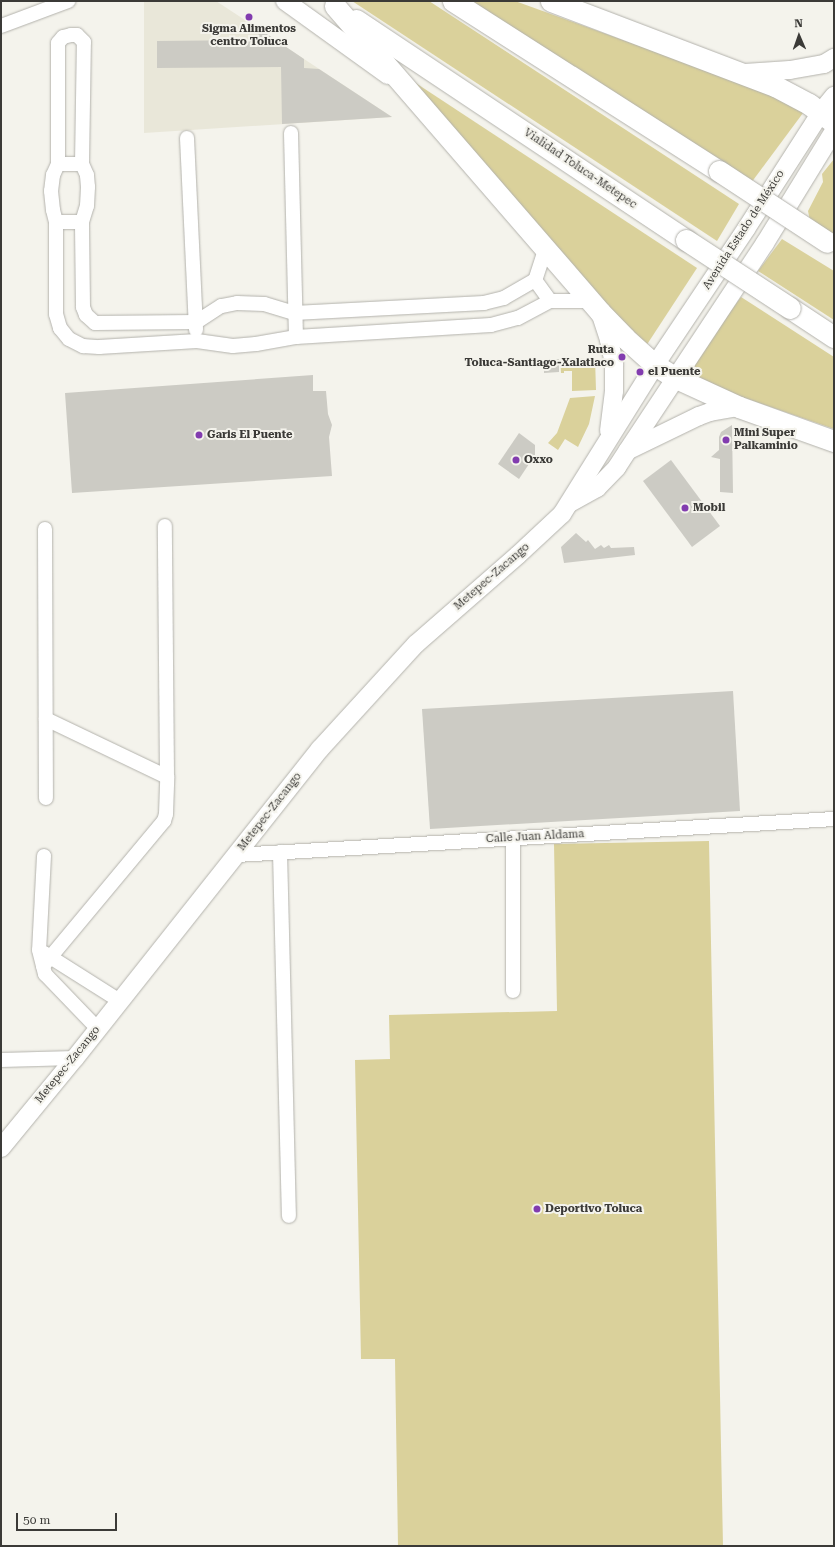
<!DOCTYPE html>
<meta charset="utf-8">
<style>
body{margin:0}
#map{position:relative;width:835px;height:1547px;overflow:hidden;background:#f4f3ec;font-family:"Roboto Serif",serif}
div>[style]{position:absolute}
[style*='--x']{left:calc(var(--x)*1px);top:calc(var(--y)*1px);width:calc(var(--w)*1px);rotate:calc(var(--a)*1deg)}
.built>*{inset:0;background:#e9e7d9}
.green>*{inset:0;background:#dad19b}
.building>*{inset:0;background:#cccbc4}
.roads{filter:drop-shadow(0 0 1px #b3b2ac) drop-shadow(0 0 1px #b3b2ac)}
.minor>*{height:14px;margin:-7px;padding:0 7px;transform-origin:7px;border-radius:7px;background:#fff}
.major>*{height:18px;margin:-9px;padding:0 9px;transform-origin:9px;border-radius:9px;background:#fff}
.highway>*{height:21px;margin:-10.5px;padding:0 10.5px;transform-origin:10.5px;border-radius:10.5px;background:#fff}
.bridges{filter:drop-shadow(0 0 1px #b3b2ac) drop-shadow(0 0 1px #b3b2ac)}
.highway-bridge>*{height:21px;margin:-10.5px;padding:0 10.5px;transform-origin:10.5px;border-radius:10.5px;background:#fff}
.dots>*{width:11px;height:11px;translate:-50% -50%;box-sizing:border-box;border:2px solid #f4f3ec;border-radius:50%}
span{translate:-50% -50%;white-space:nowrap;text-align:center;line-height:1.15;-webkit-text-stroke:4px #f4f3ec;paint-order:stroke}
.poi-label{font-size:11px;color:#3b3a37;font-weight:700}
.right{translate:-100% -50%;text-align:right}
.left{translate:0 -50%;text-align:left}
.street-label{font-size:11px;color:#3b3a37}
.frame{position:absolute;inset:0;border:2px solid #3b3a37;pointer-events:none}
.north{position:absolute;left:779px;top:16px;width:40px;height:40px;-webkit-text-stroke:3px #f4f3ec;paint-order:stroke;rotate:358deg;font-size:11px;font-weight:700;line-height:16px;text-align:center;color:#3b3a37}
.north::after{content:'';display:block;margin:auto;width:14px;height:18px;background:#3b3a37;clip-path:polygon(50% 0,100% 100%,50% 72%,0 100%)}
.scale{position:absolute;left:16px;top:1513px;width:101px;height:18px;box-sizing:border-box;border:2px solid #3b3a37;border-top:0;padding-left:5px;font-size:12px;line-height:14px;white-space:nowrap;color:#3b3a37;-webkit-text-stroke:3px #f4f3ec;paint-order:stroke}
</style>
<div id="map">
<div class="built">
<i style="clip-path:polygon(144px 1px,216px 1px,392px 117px,144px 133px)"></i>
</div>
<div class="green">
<i style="clip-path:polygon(352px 1px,429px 1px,739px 204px,717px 241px)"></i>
<i style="clip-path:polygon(471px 1px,515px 1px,775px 95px,796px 106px,803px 113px,751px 183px)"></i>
<i style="clip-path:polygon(399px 72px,697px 268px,646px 346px,633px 337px)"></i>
<i style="clip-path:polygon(834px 159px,834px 238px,810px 221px,808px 211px,823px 182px,822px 174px)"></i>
<i style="clip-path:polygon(782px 239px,834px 271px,834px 320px,758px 271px)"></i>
<i style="clip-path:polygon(741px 297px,834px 357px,834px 429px,719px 389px,702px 380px,688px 368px)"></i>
<i style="clip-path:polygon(595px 358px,596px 390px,572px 391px,572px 371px,564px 371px,564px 373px,561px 373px,560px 359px)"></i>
<i style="clip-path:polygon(595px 396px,589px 424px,578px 447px,565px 439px,558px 450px,548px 443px,557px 433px,570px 398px)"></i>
<i style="clip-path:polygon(709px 841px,723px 1546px,398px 1546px,395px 1359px,361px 1359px,355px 1060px,390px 1059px,389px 1015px,557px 1011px,554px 844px)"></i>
</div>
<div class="building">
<i style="clip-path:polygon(258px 28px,304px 59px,304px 68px,319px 69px,392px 117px,282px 124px,281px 67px,157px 68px,157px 41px,259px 40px)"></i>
<i style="clip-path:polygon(544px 359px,559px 359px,559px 372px,544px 373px)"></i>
<i style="clip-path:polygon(313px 375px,313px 391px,326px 391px,328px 414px,332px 425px,329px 437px,332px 476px,72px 493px,65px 393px)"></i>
<i style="clip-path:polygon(732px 425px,733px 493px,720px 492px,720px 459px,711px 457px,719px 450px,719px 437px,721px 432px)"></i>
<i style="clip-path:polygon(519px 433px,535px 445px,535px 455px,519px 479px,498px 464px)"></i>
<i style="clip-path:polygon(671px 460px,720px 526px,692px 547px,643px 481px)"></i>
<i style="clip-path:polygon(576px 533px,586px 542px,588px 540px,595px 549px,601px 545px,604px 548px,609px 545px,611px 548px,634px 547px,635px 555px,564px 563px,561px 547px)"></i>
<i style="clip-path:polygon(733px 691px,740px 811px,430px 829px,422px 709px)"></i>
</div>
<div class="roads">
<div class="minor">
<i style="--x:1;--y:26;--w:72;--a:-20.5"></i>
<i style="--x:291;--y:133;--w:204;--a:88.6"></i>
<i style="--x:187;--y:138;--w:192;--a:87.3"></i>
<i style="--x:58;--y:164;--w:24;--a:0"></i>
<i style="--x:56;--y:222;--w:26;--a:0"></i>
<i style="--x:545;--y:250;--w:32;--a:108"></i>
<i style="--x:535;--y:280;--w:36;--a:150"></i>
<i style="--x:504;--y:298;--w:21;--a:166"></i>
<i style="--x:484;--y:303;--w:190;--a:177"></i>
<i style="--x:294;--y:313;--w:31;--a:-163"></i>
<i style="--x:264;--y:304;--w:27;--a:-178"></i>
<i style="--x:237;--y:303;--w:16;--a:169"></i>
<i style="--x:221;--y:306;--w:30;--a:147"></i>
<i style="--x:196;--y:322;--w:101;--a:179.4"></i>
<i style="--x:95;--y:323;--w:12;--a:-138"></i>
<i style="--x:86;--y:315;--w:9;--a:-111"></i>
<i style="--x:83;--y:307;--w:85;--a:-90.7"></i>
<i style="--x:82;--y:222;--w:17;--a:-73"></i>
<i style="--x:87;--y:206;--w:19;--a:-87"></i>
<i style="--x:88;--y:187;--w:12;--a:-95"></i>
<i style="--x:87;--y:175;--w:12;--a:-114"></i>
<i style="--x:82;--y:164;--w:122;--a:-89.1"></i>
<i style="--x:84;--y:42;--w:10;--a:-135"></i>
<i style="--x:77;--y:35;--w:6;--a:180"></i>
<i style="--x:71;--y:35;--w:8;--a:166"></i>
<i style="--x:63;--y:37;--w:8;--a:130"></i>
<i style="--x:58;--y:43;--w:121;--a:90"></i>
<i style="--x:58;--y:164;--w:12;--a:114"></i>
<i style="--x:53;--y:175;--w:16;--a:97"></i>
<i style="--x:51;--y:191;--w:19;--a:84"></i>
<i style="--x:53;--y:210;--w:12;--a:76"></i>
<i style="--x:56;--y:222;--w:92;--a:90"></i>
<i style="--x:56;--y:314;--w:15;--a:74"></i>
<i style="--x:60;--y:328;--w:14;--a:51"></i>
<i style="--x:69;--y:339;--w:16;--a:27"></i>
<i style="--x:83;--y:346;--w:16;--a:4"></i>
<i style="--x:99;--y:347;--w:98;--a:-3.5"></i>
<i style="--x:197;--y:341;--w:36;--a:8"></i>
<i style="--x:233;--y:346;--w:23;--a:-5"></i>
<i style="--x:256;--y:344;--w:41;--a:-9.9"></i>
<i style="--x:296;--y:337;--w:195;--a:-3.5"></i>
<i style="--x:491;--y:325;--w:28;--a:-15"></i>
<i style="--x:518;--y:318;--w:36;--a:-28"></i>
<i style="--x:550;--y:301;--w:40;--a:0"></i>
<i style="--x:535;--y:280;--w:26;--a:54"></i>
<i style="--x:45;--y:529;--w:269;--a:89.8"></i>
<i style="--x:46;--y:719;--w:134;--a:25.6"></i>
<i style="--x:513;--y:838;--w:153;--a:90"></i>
<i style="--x:280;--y:852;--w:364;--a:88.6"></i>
<i style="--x:237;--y:855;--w:598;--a:-3.45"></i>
<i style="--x:44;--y:856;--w:94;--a:93"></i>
<i style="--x:39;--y:950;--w:25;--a:76"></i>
<i style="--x:45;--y:974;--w:76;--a:46.1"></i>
<i style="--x:44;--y:953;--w:90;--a:32.3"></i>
<i style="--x:43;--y:966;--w:189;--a:-50.2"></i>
<i style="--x:164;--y:821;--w:7;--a:-74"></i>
<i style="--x:166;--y:814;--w:37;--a:-88"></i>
<i style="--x:167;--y:777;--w:251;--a:-90.5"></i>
<i style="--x:1;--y:1060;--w:74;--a:-1.5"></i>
</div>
<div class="major">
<i style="--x:285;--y:1;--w:127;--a:35.7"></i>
<i style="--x:745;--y:73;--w:45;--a:-3.8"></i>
<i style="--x:790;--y:70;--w:35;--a:-10"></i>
<i style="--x:824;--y:64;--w:12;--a:-31"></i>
<i style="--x:600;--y:312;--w:29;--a:72"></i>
<i style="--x:609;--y:340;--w:25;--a:78"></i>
<i style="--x:614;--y:364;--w:27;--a:90"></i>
<i style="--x:614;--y:391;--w:40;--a:97.1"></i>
<i style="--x:629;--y:450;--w:78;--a:-25.9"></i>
<i style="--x:699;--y:416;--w:12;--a:-20"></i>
<i style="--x:710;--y:412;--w:29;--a:-10"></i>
<i style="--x:570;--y:503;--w:31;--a:-29"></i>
<i style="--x:597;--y:488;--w:29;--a:-46"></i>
<i style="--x:617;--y:467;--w:20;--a:-57"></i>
<i style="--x:628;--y:450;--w:248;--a:-56.5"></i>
<i style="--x:765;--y:243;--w:132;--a:-58.4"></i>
<i style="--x:1;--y:1148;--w:117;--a:-50.6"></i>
<i style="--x:75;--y:1058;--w:394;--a:-51.6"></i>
<i style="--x:320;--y:749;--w:142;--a:-47.6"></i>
<i style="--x:416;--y:644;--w:135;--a:-41.1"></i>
<i style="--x:518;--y:555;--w:60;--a:-43"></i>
<i style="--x:562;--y:514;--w:176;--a:-58"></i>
<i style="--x:655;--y:365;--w:164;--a:-56.2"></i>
<i style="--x:746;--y:229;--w:139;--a:-57.3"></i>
<i style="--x:821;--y:112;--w:21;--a:-51"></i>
</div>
<div class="highway">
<i style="--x:453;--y:1;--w:316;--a:32.6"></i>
<i style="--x:551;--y:1;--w:240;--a:20.8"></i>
<i style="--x:775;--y:86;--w:38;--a:28"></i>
<i style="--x:809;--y:104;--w:31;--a:37"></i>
<i style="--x:335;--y:6;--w:405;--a:49.1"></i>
<i style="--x:600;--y:312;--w:36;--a:46"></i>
<i style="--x:625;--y:338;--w:40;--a:42"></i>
<i style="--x:655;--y:365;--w:25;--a:32"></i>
<i style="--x:676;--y:378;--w:69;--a:24.7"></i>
<i style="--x:739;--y:407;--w:101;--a:19.7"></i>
<i style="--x:356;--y:20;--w:397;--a:33.7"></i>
<i style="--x:790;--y:308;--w:53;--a:33.4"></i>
</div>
</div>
<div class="bridges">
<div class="highway-bridge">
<i style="--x:719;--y:171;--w:129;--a:33.3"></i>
<i style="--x:686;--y:240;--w:124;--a:33.2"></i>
</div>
</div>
<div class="dots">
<i style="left:249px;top:17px;background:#823caf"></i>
<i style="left:622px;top:357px;background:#823caf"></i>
<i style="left:640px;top:372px;background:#823caf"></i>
<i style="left:199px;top:435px;background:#823caf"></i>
<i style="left:726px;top:440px;background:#823caf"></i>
<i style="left:516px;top:460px;background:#823caf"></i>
<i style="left:685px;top:508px;background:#823caf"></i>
<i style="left:537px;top:1209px;background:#823caf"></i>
</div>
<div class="poi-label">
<span style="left:249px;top:36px">Sigma Alimentos<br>centro Toluca</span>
<span class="right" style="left:614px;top:357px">Ruta<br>Toluca-Santiago-Xalatlaco</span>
<span class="left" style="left:648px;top:372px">el Puente</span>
<span class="left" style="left:734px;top:440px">Mini Super<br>Palkaminio</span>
<span class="left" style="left:207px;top:435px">Garis El Puente</span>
<span class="left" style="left:524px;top:460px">Oxxo</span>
<span class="left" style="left:693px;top:508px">Mobil</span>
<span class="left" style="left:545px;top:1209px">Deportivo Toluca</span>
</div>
<div class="street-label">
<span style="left:580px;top:169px;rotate:34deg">Vialidad Toluca-Metepec</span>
<span style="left:744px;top:230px;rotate:-57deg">Avenida Estado de México</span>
<span style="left:492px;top:577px;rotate:-41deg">Metepec-Zacango</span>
<span style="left:270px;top:812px;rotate:-52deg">Metepec-Zacango</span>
<span style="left:535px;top:837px;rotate:-3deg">Calle Juan Aldama</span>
<span style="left:68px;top:1065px;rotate:-51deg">Metepec-Zacango</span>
</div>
<div class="frame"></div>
<div class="north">N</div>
<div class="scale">50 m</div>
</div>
